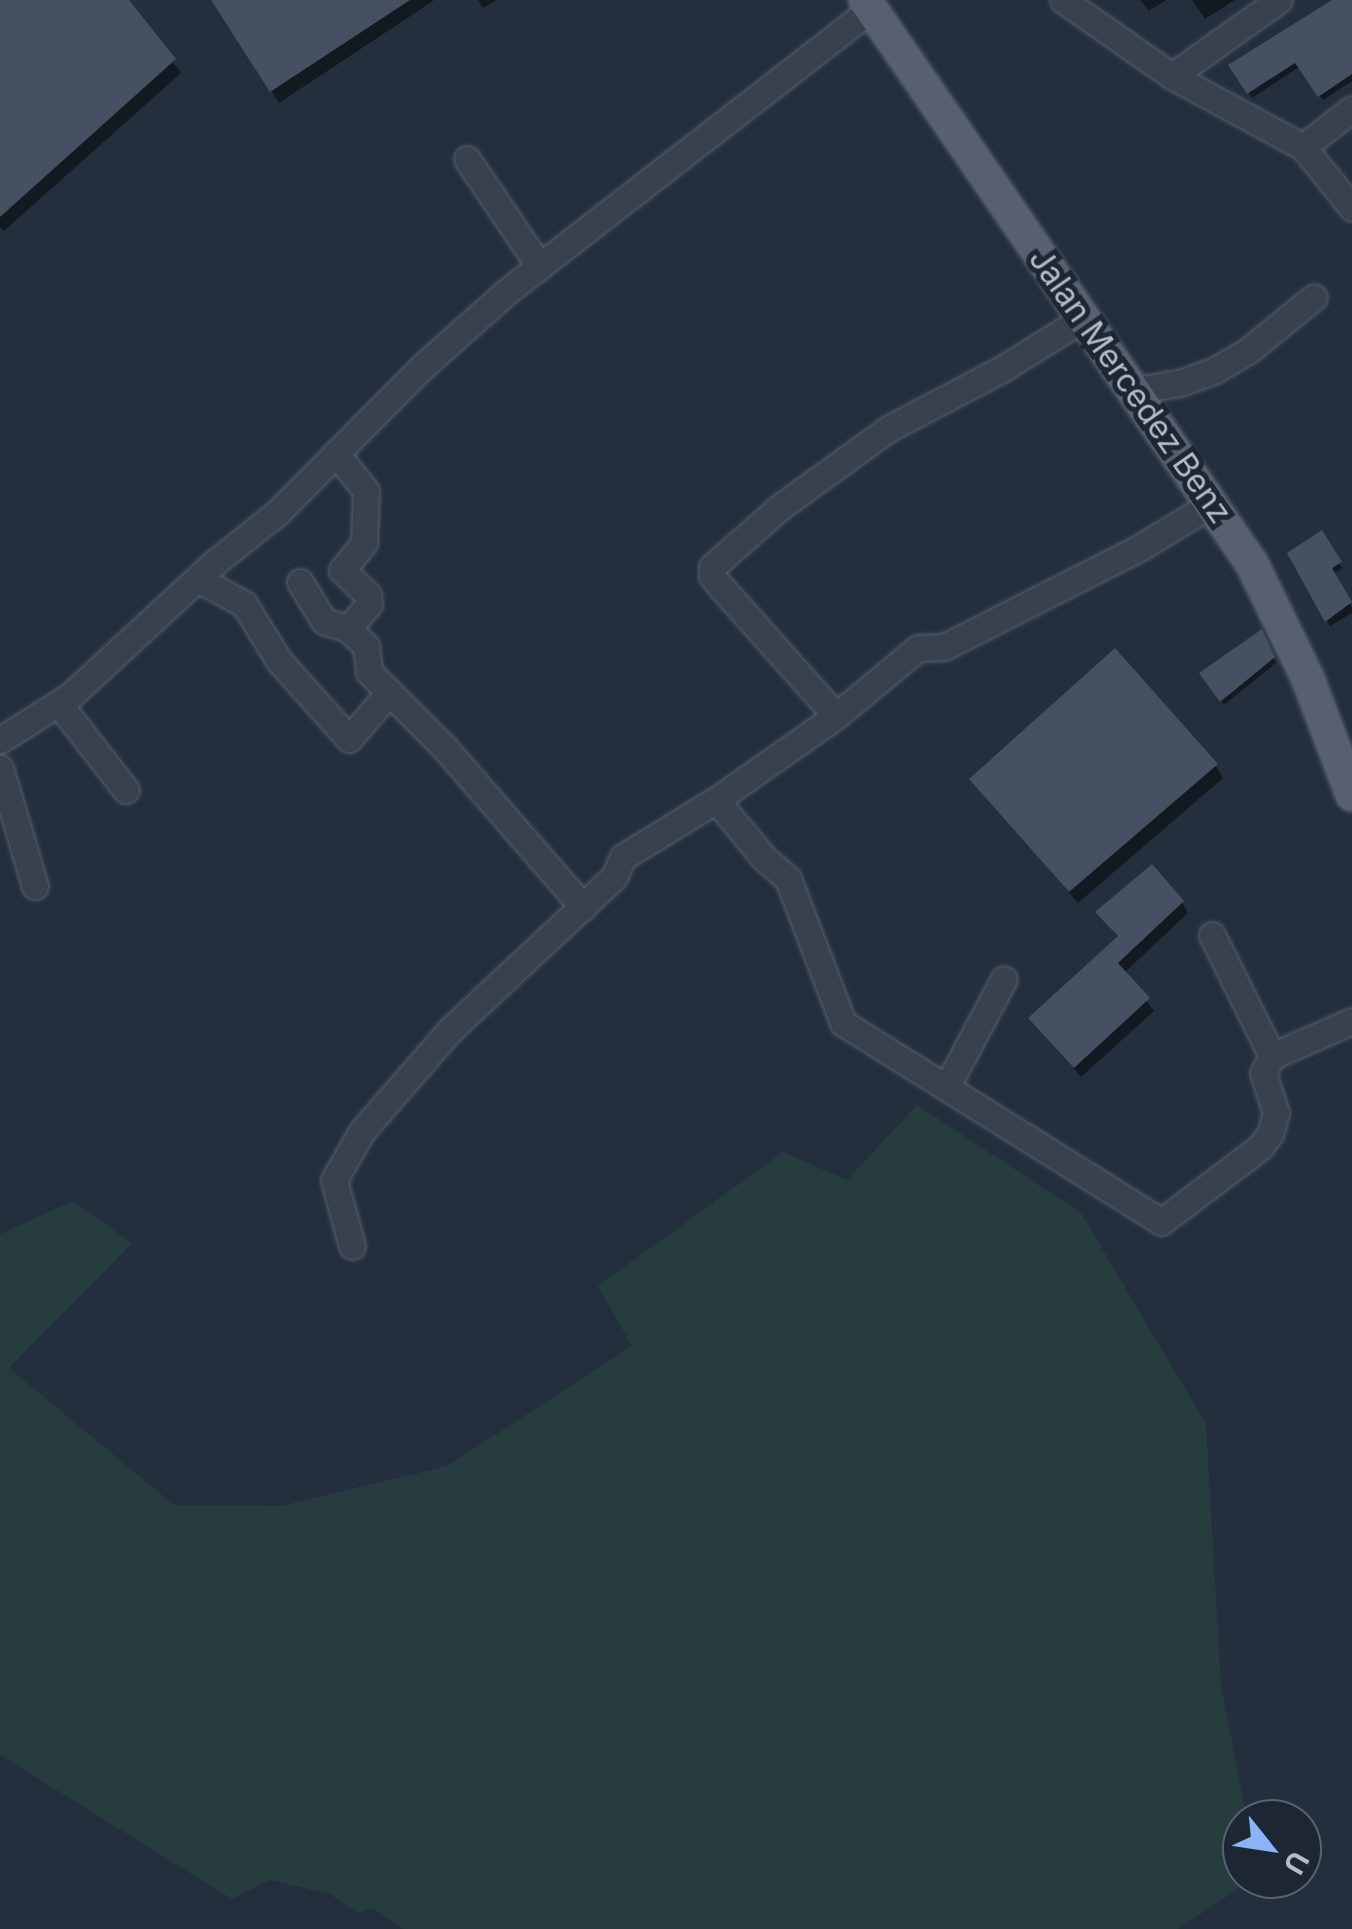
<!DOCTYPE html>
<style>
body{margin:0}
#map{position:relative;width:1352px;height:1929px;overflow:hidden;background:#242f3e;font-family:Inter,sans-serif}
div>[style]{position:absolute}
[style*='--x']{left:calc(var(--x)*1px);top:calc(var(--y)*1px);width:calc(var(--w)*1px);rotate:calc(var(--a)*1deg)}
.green>*{inset:0;background:#263c3f}
.shadow>*{inset:0;background:#0007}
.building>*{inset:0;background:#455162}
.roads{filter:drop-shadow(0 0 2px #565f6c) drop-shadow(0 0 2px #565f6c)}
.minor>*{height:25px;margin:-12.5px;padding:0 12.5px;transform-origin:12.5px;border-radius:12.5px;background:#38414e}
.major>*{height:32px;margin:-16px;padding:0 16px;transform-origin:16px;border-radius:16px;background:#56606e}
span{translate:-50% -50%;white-space:nowrap;text-align:center;line-height:1.15;-webkit-text-stroke:10px #1d2633;paint-order:stroke}
.street-label{font-size:32px;color:#b4bcc9}
.north{position:absolute;left:1222px;top:1799px;width:100px;height:100px;box-sizing:border-box;background:#1d2633;border:2px solid #59626f;border-radius:50%;rotate:120deg;font-size:28px;font-weight:700;line-height:40px;text-align:center;color:#b4bcc9}
.north::after{content:'';display:block;margin:auto;width:35px;height:45px;background:#8ab4f8;clip-path:polygon(50% 0,100% 100%,50% 72%,0 100%)}
</style>
<div id="map">
<div class="green">
<i style="clip-path:polygon(917px 1105px,1081px 1213px,1206px 1424px,1221px 1685px,1247px 1819px,1242px 1819px,1242px 1879px,1253px 1879px,1178px 1929px,404px 1929px,372px 1908px,357px 1913px,330px 1894px,270px 1880px,232px 1899px,0 1755px,0 1234px,73px 1201px,132px 1243px,9px 1368px,174px 1505px,281px 1506px,447px 1466px,632px 1346px,598px 1286px,783px 1152px,847px 1180px)"></i>
</div>
<div class="shadow">
<i style="clip-path:polygon(0 0,126px 0,181px 73px,4px 231px,0 227px)"></i>
<i style="clip-path:polygon(213px 0,433px 0,433px 1px,279px 103px)"></i>
<i style="clip-path:polygon(478px 0,496px 0,483px 8px)"></i>
<i style="clip-path:polygon(1140px 0,1166px 0,1149px 11px)"></i>
<i style="clip-path:polygon(1192px 0,1235px 0,1205px 19px)"></i>
<i style="clip-path:polygon(1332px 0,1352px 0,1352px 81px,1323px 100px,1299px 67px,1252px 98px,1231px 66px)"></i>
<i style="clip-path:polygon(1321px 534px,1342px 568px,1333px 574px,1352px 607px,1352px 613px,1330px 626px,1290px 554px)"></i>
<i style="clip-path:polygon(1261px 633px,1276px 663px,1224px 705px,1203px 674px)"></i>
<i style="clip-path:polygon(1216px 766px,1223px 778px,1078px 903px,972px 780px)"></i>
<i style="clip-path:polygon(1182px 902px,1188px 913px,1124px 973px,1154px 1011px,1081px 1077px,1032px 1018px,1119px 938px,1098px 913px)"></i>
</div>
<div class="building">
<i style="clip-path:polygon(0 0,129px 0,176px 59px,0 217px)"></i>
<i style="clip-path:polygon(211px 0,410px 0,270px 92px)"></i>
<i style="clip-path:polygon(1332px 0,1352px 0,1352px 74px,1318px 97px,1295px 63px,1247px 94px,1228px 65px)"></i>
<i style="clip-path:polygon(1322px 530px,1342px 562px,1332px 568px,1352px 602px,1325px 622px,1287px 553px)"></i>
<i style="clip-path:polygon(1262px 629px,1275px 657px,1220px 702px,1199px 673px)"></i>
<i style="clip-path:polygon(1115px 648px,1218px 764px,1069px 892px,969px 779px)"></i>
<i style="clip-path:polygon(1152px 864px,1184px 901px,1118px 963px,1150px 998px,1074px 1068px,1028px 1018px,1118px 936px,1095px 912px)"></i>
</div>
<div class="roads">
<div class="minor">
<i style="--x:1063;--y:0;--w:133;--a:34.9"></i>
<i style="--x:1172;--y:76;--w:149;--a:28.5"></i>
<i style="--x:1303;--y:147;--w:78;--a:51.2"></i>
<i style="--x:1172;--y:76;--w:131;--a:-35.4"></i>
<i style="--x:1303;--y:147;--w:62;--a:-37.8"></i>
<i style="--x:467;--y:159;--w:130;--a:55.9"></i>
<i style="--x:1135;--y:390;--w:46;--a:-8.8"></i>
<i style="--x:1180;--y:383;--w:37;--a:-20"></i>
<i style="--x:1215;--y:370;--w:38;--a:-30"></i>
<i style="--x:1248;--y:351;--w:85;--a:-39.3"></i>
<i style="--x:336;--y:453;--w:48;--a:51.7"></i>
<i style="--x:366;--y:491;--w:52;--a:92.2"></i>
<i style="--x:364;--y:543;--w:35;--a:129"></i>
<i style="--x:342;--y:570;--w:36;--a:44"></i>
<i style="--x:368;--y:595;--w:9;--a:84"></i>
<i style="--x:369;--y:604;--w:33;--a:130"></i>
<i style="--x:348;--y:629;--w:25;--a:43"></i>
<i style="--x:366;--y:646;--w:26;--a:83"></i>
<i style="--x:369;--y:672;--w:106;--a:45"></i>
<i style="--x:444;--y:747;--w:212;--a:49"></i>
<i style="--x:198;--y:579;--w:52;--a:28.5"></i>
<i style="--x:244;--y:604;--w:68;--a:58.2"></i>
<i style="--x:280;--y:662;--w:103;--a:48.1"></i>
<i style="--x:349;--y:739;--w:62;--a:-49.6"></i>
<i style="--x:300;--y:582;--w:46;--a:58.4"></i>
<i style="--x:324;--y:621;--w:25;--a:18"></i>
<i style="--x:59;--y:704;--w:109;--a:52.1"></i>
<i style="--x:836;--y:716;--w:174;--a:-131.7"></i>
<i style="--x:720;--y:586;--w:13;--a:-129"></i>
<i style="--x:712;--y:576;--w:9;--a:-90"></i>
<i style="--x:712;--y:567;--w:91;--a:-41.4"></i>
<i style="--x:780;--y:507;--w:133;--a:-35.8"></i>
<i style="--x:888;--y:429;--w:129;--a:-27.8"></i>
<i style="--x:1002;--y:369;--w:97;--a:-31.9"></i>
<i style="--x:0;--y:740;--w:83;--a:-32.2"></i>
<i style="--x:70;--y:696;--w:195;--a:-42.7"></i>
<i style="--x:213;--y:564;--w:82;--a:-38.6"></i>
<i style="--x:277;--y:513;--w:206;--a:-45.2"></i>
<i style="--x:422;--y:367;--w:111;--a:-41.7"></i>
<i style="--x:505;--y:293;--w:463;--a:-37.8"></i>
<i style="--x:0;--y:768;--w:123;--a:73.5"></i>
<i style="--x:716;--y:800;--w:75;--a:50.4"></i>
<i style="--x:764;--y:858;--w:32;--a:41"></i>
<i style="--x:788;--y:879;--w:154;--a:69.1"></i>
<i style="--x:843;--y:1023;--w:375;--a:32"></i>
<i style="--x:1161;--y:1222;--w:124;--a:-37.1"></i>
<i style="--x:1260;--y:1147;--w:16;--a:-52"></i>
<i style="--x:1270;--y:1134;--w:22;--a:-74"></i>
<i style="--x:1276;--y:1113;--w:42;--a:-108"></i>
<i style="--x:1263;--y:1073;--w:19;--a:-62"></i>
<i style="--x:1272;--y:1056;--w:87;--a:-23.6"></i>
<i style="--x:1212;--y:935;--w:135;--a:63.6"></i>
<i style="--x:947;--y:1086;--w:121;--a:-62"></i>
<i style="--x:352;--y:1246;--w:68;--a:-105.3"></i>
<i style="--x:334;--y:1180;--w:56;--a:-60.3"></i>
<i style="--x:362;--y:1131;--w:134;--a:-48.9"></i>
<i style="--x:450;--y:1030;--w:224;--a:-43"></i>
<i style="--x:614;--y:877;--w:22;--a:-66"></i>
<i style="--x:623;--y:857;--w:109;--a:-31.5"></i>
<i style="--x:716;--y:800;--w:146;--a:-35"></i>
<i style="--x:836;--y:716;--w:107;--a:-39.7"></i>
<i style="--x:918;--y:648;--w:26;--a:-2"></i>
<i style="--x:944;--y:647;--w:221;--a:-26.9"></i>
<i style="--x:1141;--y:547;--w:84;--a:-31.4"></i>
</div>
<div class="major">
<i style="--x:865;--y:0;--w:684;--a:55.54"></i>
<i style="--x:1252;--y:564;--w:128;--a:64"></i>
<i style="--x:1308;--y:679;--w:124;--a:69.2"></i>
</div>
</div>
<div class="street-label">
<span style="left:1130px;top:386px;rotate:55deg">Jalan Mercedez Benz</span>
</div>
<div class="north">U</div>
</div>
